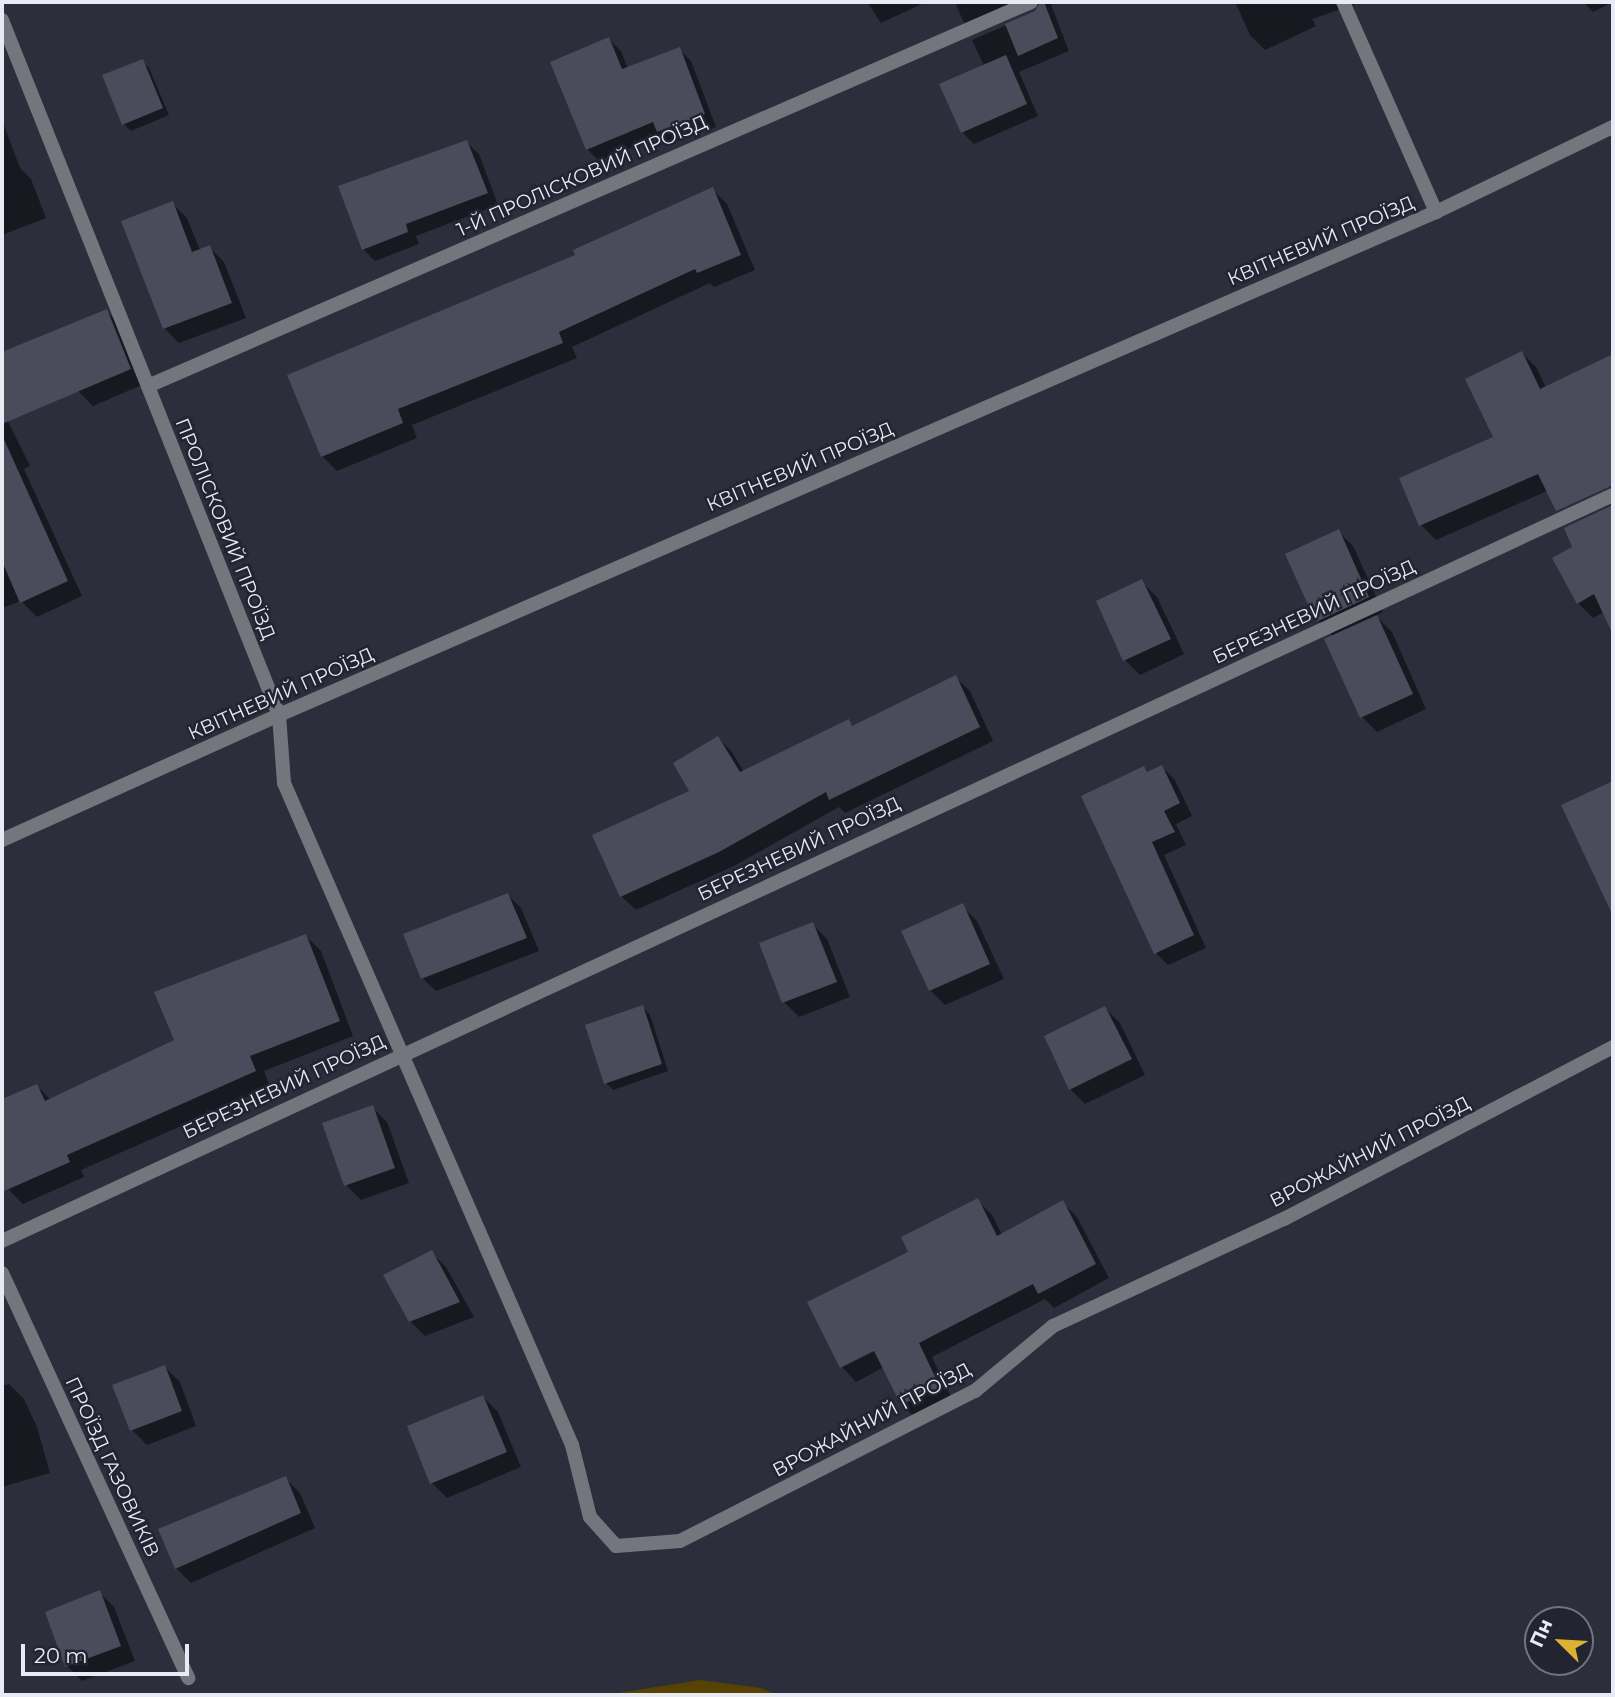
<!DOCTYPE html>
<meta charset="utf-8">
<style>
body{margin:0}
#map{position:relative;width:1615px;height:1697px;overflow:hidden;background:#2d2e3c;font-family:Montserrat,sans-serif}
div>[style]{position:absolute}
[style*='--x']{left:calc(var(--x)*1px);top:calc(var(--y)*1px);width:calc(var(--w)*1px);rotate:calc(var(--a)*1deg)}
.green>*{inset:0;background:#564202}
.shadow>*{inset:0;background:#0007}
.building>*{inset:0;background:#4a4c5c}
.street>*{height:14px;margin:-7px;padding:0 7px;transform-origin:7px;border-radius:7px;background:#75767d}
span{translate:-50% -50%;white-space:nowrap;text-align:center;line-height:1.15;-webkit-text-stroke:5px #232432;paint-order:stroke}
.street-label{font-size:19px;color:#e9eaf3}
.frame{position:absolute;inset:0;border:4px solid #e9eaf3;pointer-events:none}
.north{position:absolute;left:1524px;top:1606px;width:70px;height:70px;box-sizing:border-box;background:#232432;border:2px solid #72737f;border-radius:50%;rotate:294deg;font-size:19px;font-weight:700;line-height:28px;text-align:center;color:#e9eaf3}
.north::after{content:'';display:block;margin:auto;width:24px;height:32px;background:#dcb233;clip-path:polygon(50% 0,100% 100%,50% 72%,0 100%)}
.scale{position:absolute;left:21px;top:1644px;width:168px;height:32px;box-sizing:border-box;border:4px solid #e9eaf3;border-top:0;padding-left:9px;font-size:21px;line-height:24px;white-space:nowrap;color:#e9eaf3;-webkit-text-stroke:5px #232432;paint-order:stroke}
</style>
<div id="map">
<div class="green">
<i style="clip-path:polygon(700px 1680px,761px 1688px,778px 1695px,605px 1695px)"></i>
</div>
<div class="shadow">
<i style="clip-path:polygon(867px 2px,920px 2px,922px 4px,881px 23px)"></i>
<i style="clip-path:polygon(955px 2px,1050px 2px,1069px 51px,1019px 72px,1038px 116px,974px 144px,962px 132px,984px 66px,972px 40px,1036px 12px,1039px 5px,976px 33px,963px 21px)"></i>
<i style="clip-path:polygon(1235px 2px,1362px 2px,1312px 19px,1316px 26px,1265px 50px,1250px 35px)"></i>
<i style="clip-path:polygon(1583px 2px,1613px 2px,1593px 12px)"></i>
<i style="clip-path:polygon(609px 39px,621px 51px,628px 69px,679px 49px,691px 61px,716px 127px,671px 143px,662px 135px,599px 161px,587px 149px)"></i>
<i style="clip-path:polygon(142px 61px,149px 68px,169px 115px,131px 131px,124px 124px)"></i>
<i style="clip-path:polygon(2px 120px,20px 168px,31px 179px,46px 218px,2px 235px)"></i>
<i style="clip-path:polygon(466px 142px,479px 154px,498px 205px,416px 236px,419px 244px,375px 261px,363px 249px)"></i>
<i style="clip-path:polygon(712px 189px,727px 204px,755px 270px,714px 287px,710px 283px,572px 347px,577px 358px,412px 425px,417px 438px,337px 471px,322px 456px,578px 256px)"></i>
<i style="clip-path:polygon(172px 203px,187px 218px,200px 250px,209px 247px,224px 262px,246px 318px,179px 343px,164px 328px)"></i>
<i style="clip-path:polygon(106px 311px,121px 326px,144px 384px,93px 406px,78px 391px)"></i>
<i style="clip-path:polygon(1522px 353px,1537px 368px,1546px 388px,1613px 356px,1613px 462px,1556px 490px,1554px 488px,1436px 540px,1421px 525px,1495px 438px)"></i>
<i style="clip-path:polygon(2px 409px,30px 466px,24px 469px,82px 596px,37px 617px,21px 601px,2px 608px)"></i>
<i style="clip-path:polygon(1338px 531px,1353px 546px,1383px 612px,1376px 616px,1392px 632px,1426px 709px,1377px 732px,1362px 717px,1326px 640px,1334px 637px,1318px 621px)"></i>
<i style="clip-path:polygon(1599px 534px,1613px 548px,1613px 607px,1593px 618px,1578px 603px)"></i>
<i style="clip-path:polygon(1142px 582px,1157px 597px,1184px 654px,1140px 675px,1125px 660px)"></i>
<i style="clip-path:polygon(955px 677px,970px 691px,993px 741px,845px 813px,839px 807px,734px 866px,636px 910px,621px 896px,692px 792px,718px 738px,732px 752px,744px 772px,848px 722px,854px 727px)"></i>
<i style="clip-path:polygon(1162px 767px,1175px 780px,1192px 816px,1176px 824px,1186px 845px,1164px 855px,1206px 948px,1168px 965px,1156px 953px,1144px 768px,1149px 773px)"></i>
<i style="clip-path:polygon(508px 895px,521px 908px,539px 951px,436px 991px,422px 978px)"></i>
<i style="clip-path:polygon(962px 906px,977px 921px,1004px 979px,945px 1005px,930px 990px)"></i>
<i style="clip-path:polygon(812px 924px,827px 939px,850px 997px,799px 1017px,784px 1002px)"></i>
<i style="clip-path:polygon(306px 936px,321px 951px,353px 1036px,264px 1071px,270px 1087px,81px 1170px,84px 1177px,23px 1204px,8px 1189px,2px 1174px,2px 1101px,37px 1086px,51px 1100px,177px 1041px)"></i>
<i style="clip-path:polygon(643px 1007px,650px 1015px,668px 1071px,613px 1090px,606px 1083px)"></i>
<i style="clip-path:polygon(1105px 1008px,1120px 1023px,1145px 1075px,1085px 1104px,1070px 1089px)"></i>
<i style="clip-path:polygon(372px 1107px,387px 1122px,409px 1183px,361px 1200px,346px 1185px)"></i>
<i style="clip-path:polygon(977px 1200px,992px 1215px,1002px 1235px,1062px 1202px,1077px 1217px,1109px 1278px,1054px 1308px,1045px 1299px,932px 1357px,953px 1401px,916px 1419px,902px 1404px,884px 1367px,856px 1382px,842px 1367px,809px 1303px,911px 1253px)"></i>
<i style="clip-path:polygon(431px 1252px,446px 1267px,474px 1317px,425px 1336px,410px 1321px)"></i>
<i style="clip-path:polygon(165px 1367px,180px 1382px,196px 1426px,147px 1445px,132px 1430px)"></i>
<i style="clip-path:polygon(9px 1384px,24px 1399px,37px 1427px,50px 1473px,2px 1487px,2px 1386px)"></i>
<i style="clip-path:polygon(483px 1397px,498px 1412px,521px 1467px,447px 1498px,432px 1483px)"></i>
<i style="clip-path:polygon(285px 1478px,300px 1493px,315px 1528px,191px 1583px,176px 1568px)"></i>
<i style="clip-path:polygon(99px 1592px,114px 1607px,135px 1661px,82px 1681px,67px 1666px)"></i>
</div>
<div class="building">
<i style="clip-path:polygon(1040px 2px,1044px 2px,1058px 38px,1018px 56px,1005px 24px,1035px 11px)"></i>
<i style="clip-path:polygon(609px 37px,622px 69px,680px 47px,705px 114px,657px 132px,653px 122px,586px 150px,550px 62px)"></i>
<i style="clip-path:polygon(1006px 55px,1027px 104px,961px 133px,939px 84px)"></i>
<i style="clip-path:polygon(143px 59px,163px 108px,122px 125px,102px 75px)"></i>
<i style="clip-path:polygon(467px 140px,488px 193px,406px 224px,408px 232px,362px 250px,338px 186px)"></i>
<i style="clip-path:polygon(713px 187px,741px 255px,697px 273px,695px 269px,559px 332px,563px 343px,398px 409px,403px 423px,321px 457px,287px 375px,575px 255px,573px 250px)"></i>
<i style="clip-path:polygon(173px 201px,192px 252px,210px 245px,232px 303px,163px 329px,121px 221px)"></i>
<i style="clip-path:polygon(107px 309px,131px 369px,2px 424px,2px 352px)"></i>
<i style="clip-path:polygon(1522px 351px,1540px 389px,1613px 354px,1613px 485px,1556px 511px,1538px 474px,1419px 526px,1399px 478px,1493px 437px,1465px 379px)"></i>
<i style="clip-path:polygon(2px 435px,68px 581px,20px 603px,2px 561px)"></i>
<i style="clip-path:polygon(1613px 505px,1613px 635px,1594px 594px,1577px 604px,1552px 558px,1572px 547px,1564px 528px)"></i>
<i style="clip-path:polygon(1339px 529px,1369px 597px,1316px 622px,1285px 554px)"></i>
<i style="clip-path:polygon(1142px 579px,1171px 639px,1123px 661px,1096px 601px)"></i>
<i style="clip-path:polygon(1377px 615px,1413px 694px,1360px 718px,1324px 639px)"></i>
<i style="clip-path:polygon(956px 675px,980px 727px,829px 800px,826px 792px,719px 852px,620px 897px,592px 835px,689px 791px,673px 763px,718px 736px,740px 772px,849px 719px,852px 726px)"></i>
<i style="clip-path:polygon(1162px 765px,1180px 803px,1164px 811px,1175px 832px,1152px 842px,1194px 935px,1154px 954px,1081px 796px,1144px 766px,1147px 772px)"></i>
<i style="clip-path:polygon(1613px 781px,1613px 916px,1561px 805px)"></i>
<i style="clip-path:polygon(508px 893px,527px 938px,421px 979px,403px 934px)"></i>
<i style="clip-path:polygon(963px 903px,990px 964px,929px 991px,901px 931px)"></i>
<i style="clip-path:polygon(813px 922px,837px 982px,782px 1003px,759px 943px)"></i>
<i style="clip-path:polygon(306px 934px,340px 1021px,250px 1056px,256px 1071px,67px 1155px,70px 1162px,2px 1192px,2px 1099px,37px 1084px,45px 1101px,174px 1040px,154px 992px)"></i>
<i style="clip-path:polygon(643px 1005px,662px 1064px,604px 1084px,585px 1025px)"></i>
<i style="clip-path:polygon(1105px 1006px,1132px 1059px,1069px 1090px,1044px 1036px)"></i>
<i style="clip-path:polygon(373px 1105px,395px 1168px,344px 1186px,322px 1123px)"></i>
<i style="clip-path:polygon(978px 1198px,997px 1236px,1063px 1200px,1096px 1264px,1038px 1294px,1033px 1284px,919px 1343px,940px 1387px,901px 1405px,874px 1351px,840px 1368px,807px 1302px,908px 1252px,901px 1237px)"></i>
<i style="clip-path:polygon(432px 1250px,460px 1302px,409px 1322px,383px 1275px)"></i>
<i style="clip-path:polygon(165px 1365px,182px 1411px,130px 1431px,112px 1385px)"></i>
<i style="clip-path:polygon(483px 1395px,507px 1452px,430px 1484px,407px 1426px)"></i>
<i style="clip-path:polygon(286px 1476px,301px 1513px,175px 1569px,158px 1529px)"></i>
<i style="clip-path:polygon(100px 1590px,121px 1646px,65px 1667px,45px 1612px)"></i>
</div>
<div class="street">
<i style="--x:1343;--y:2;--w:230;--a:66.1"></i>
<i style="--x:2;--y:20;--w:748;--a:68.27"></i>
<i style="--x:279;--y:715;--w:68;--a:85.8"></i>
<i style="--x:284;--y:783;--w:722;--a:66.49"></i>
<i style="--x:572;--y:1445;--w:74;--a:76"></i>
<i style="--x:590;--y:1517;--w:39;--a:48"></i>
<i style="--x:616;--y:1546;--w:64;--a:-4.5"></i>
<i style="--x:680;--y:1541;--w:331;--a:-27"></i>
<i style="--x:975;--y:1391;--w:102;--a:-39.8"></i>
<i style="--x:1053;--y:1326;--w:255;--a:-24.9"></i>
<i style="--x:1284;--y:1219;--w:371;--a:-27.6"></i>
<i style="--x:148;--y:386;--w:963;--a:-23.5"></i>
<i style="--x:2;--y:840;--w:304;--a:-24.3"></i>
<i style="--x:279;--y:715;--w:1262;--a:-23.5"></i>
<i style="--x:1436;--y:212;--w:196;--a:-25.7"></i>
<i style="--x:2;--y:1241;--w:1775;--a:-24.85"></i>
<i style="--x:2;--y:1273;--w:446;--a:65.3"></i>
</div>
<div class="street-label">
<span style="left:582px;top:176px;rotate:-24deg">1-Й ПРОЛІСКОВИЙ ПРОЇЗД</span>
<span style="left:1321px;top:241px;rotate:-23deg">КВІТНЕВИЙ ПРОЇЗД</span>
<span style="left:800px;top:467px;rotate:-23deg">КВІТНЕВИЙ ПРОЇЗД</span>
<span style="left:225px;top:529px;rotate:68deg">ПРОЛІСКОВИЙ ПРОЇЗД</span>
<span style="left:1314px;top:612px;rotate:-25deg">БЕРЕЗНЕВИЙ ПРОЇЗД</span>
<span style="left:281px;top:694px;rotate:-24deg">КВІТНЕВИЙ ПРОЇЗД</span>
<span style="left:799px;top:849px;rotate:-25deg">БЕРЕЗНЕВИЙ ПРОЇЗД</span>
<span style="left:284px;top:1087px;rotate:-25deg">БЕРЕЗНЕВИЙ ПРОЇЗД</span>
<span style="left:1370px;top:1152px;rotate:-27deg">ВРОЖАЙНИЙ ПРОЇЗД</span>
<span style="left:872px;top:1420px;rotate:-28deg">ВРОЖАЙНИЙ ПРОЇЗД</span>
<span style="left:112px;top:1467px;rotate:65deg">ПРОЇЗД ГАЗОВИКІВ</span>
</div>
<div class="frame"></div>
<div class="north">Пн</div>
<div class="scale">20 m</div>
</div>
